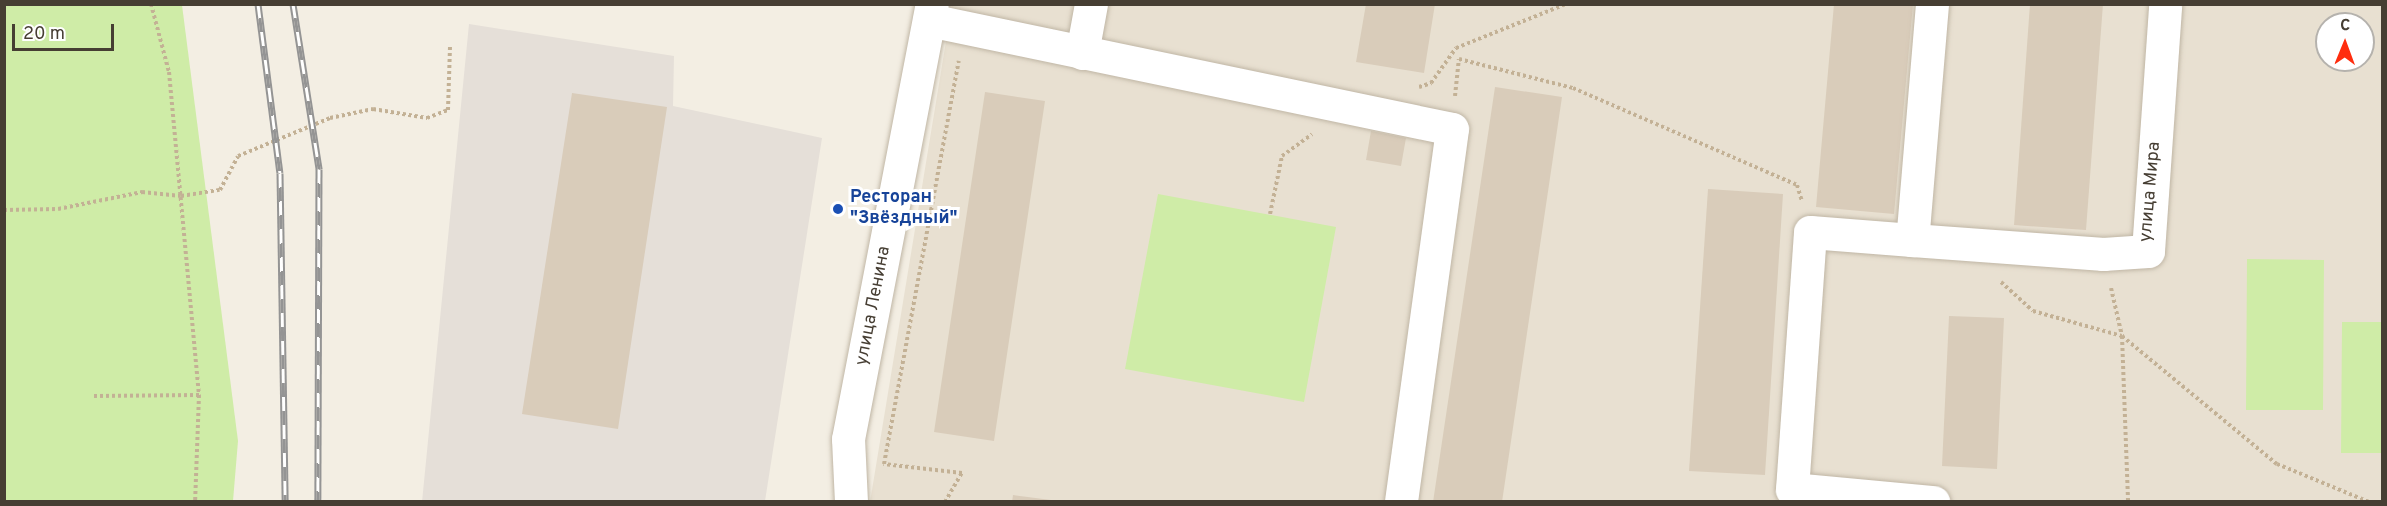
<!DOCTYPE html>
<meta charset="utf-8">
<style>
body{margin:0}
#map{position:relative;width:2387px;height:506px;overflow:hidden;background:#f3eee3;font-family:Overpass,sans-serif}
div>[style]{position:absolute}
[style*='--x']{left:calc(var(--x)*1px);top:calc(var(--y)*1px);width:calc(var(--w)*1px);rotate:calc(var(--a)*1deg)}
.residential>*{inset:0;background:#e8e0d1}
.industrial>*{inset:0;background:#e5dfd8}
.green>*{inset:0;background:#cfeca7}
.building>*{inset:0;background:#d9ccba}
.path>*{height:4px;margin-top:-2px;transform-origin:0;background:repeating-linear-gradient(90deg,#c3b195 0 3px,transparent 0 6px)}
.roads{filter:drop-shadow(0 0 2px #c0b6a5) drop-shadow(0 0 2px #c0b6a5)}
.minor>*{height:33px;margin:-16.5px;padding:0 16.5px;transform-origin:16.5px;border-radius:16.5px;background:#fff}
.rail>*{height:7px;margin-top:-3.5px;transform-origin:0;background:repeating-linear-gradient(90deg,#fff 0 14px,#949494 0 28px);box-sizing:border-box;border-block:2px solid #949494}
.dots>*{width:16px;height:16px;translate:-50% -50%;box-sizing:border-box;border:3px solid #fff;border-radius:50%}
span{translate:-50% -50%;white-space:nowrap;text-align:center;line-height:1.15;-webkit-text-stroke:6px #fff;paint-order:stroke}
.street-label{font-size:18px;color:#463e33}
.transit-label{font-size:18px;color:#164399;font-weight:700}
.left{translate:0 -50%;text-align:left}
.frame{position:absolute;inset:0;border:6px solid #463e33;pointer-events:none}
.north{position:absolute;left:2315px;top:12px;width:60px;height:60px;box-sizing:border-box;background:#fff;border:2px solid #b5b2ad;border-radius:50%;rotate:1deg;font-size:16px;font-weight:700;line-height:24px;text-align:center;color:#463e33}
.north::after{content:'';display:block;margin:auto;width:21px;height:27px;background:#ff2d0e;clip-path:polygon(50% 0,100% 100%,50% 72%,0 100%)}
.scale{position:absolute;left:12px;top:24px;width:102px;height:27px;box-sizing:border-box;border:3px solid #463e33;border-top:0;padding-left:8px;font-size:18px;line-height:21px;white-space:nowrap;color:#463e33;-webkit-text-stroke:4px #fff;paint-order:stroke}
</style>
<div id="map">
<div class="residential">
<i style="clip-path:polygon(evenodd,952px 5px,2382px 5px,2382px 501px,870px 502px,952px 5px,2327px 24px,2363px 24px,2363px 60px,2327px 60px,2327px 24px)"></i>
</div>
<div class="industrial">
<i style="clip-path:polygon(469px 24px,674px 56px,673px 106px,822px 138px,765px 501px,422px 502px)"></i>
</div>
<div class="green">
<i style="clip-path:polygon(4px 5px,182px 5px,238px 441px,233px 501px,5px 501px)"></i>
<i style="clip-path:polygon(1158px 194px,1336px 227px,1304px 402px,1125px 369px)"></i>
<i style="clip-path:polygon(2247px 259px,2324px 260px,2323px 410px,2246px 410px)"></i>
<i style="clip-path:polygon(2342px 322px,2382px 322px,2382px 453px,2341px 453px)"></i>
</div>
<div class="building">
<i style="clip-path:polygon(1366px 4px,1435px 4px,1424px 73px,1356px 62px)"></i>
<i style="clip-path:polygon(1834px 4px,1913px 4px,1894px 214px,1816px 207px)"></i>
<i style="clip-path:polygon(2030px 4px,2103px 4px,2086px 230px,2014px 225px)"></i>
<i style="clip-path:polygon(1495px 87px,1562px 97px,1502px 502px,1433px 502px)"></i>
<i style="clip-path:polygon(985px 92px,1045px 101px,994px 441px,934px 432px)"></i>
<i style="clip-path:polygon(572px 93px,667px 107px,618px 429px,522px 414px)"></i>
<i style="clip-path:polygon(1371px 131px,1406px 138px,1401px 166px,1366px 160px)"></i>
<i style="clip-path:polygon(1708px 189px,1783px 194px,1765px 475px,1689px 471px)"></i>
<i style="clip-path:polygon(1949px 316px,2004px 318px,1997px 469px,1942px 466px)"></i>
<i style="clip-path:polygon(1013px 495px,1051px 500px,1051px 502px,1012px 502px)"></i>
</div>
<div class="path">
<i style="--x:151;--y:4;--w:70;--a:75.2"></i>
<i style="--x:169;--y:72;--w:324;--a:84.7"></i>
<i style="--x:199;--y:395;--w:107;--a:92.1"></i>
<i style="--x:1419;--y:87;--w:13;--a:-18"></i>
<i style="--x:1431;--y:83;--w:43;--a:-54.5"></i>
<i style="--x:1456;--y:48;--w:118;--a:-21.8"></i>
<i style="--x:1455;--y:96;--w:37;--a:-84"></i>
<i style="--x:1459;--y:59;--w:118;--a:14.3"></i>
<i style="--x:1573;--y:88;--w:244;--a:23.4"></i>
<i style="--x:1797;--y:185;--w:17;--a:73"></i>
<i style="--x:4;--y:210;--w:54;--a:-1.1"></i>
<i style="--x:58;--y:209;--w:86;--a:-11.4"></i>
<i style="--x:142;--y:192;--w:39;--a:6"></i>
<i style="--x:181;--y:196;--w:39;--a:-9"></i>
<i style="--x:220;--y:190;--w:38;--a:-62"></i>
<i style="--x:238;--y:156;--w:100;--a:-22.4"></i>
<i style="--x:330;--y:118;--w:44;--a:-11.8"></i>
<i style="--x:373;--y:109;--w:55;--a:9.5"></i>
<i style="--x:427;--y:118;--w:22;--a:-21"></i>
<i style="--x:448;--y:110;--w:64;--a:-88.2"></i>
<i style="--x:1270;--y:214;--w:59;--a:-78.3"></i>
<i style="--x:1282;--y:156;--w:37;--a:-36"></i>
<i style="--x:2001;--y:282;--w:43;--a:42.2"></i>
<i style="--x:2033;--y:311;--w:92;--a:15.7"></i>
<i style="--x:2122;--y:336;--w:166;--a:87.9"></i>
<i style="--x:2111;--y:288;--w:49;--a:77.1"></i>
<i style="--x:2122;--y:336;--w:201;--a:39.6"></i>
<i style="--x:2277;--y:464;--w:100;--a:22.4"></i>
<i style="--x:94;--y:396;--w:105;--a:-0.5"></i>
<i style="--x:945;--y:502;--w:34;--a:-60"></i>
<i style="--x:962;--y:473;--w:79;--a:-173.4"></i>
<i style="--x:884;--y:464;--w:410;--a:-79.5"></i>
</div>
<div class="roads">
<div class="minor">
<i style="--x:1932;--y:4;--w:237;--a:94.8"></i>
<i style="--x:1912;--y:240;--w:192;--a:4.2"></i>
<i style="--x:2103;--y:254;--w:45;--a:-3.8"></i>
<i style="--x:2148;--y:251;--w:245;--a:-86"></i>
<i style="--x:929;--y:20;--w:534;--a:11.77"></i>
<i style="--x:1452;--y:129;--w:376;--a:97.8"></i>
<i style="--x:1082;--y:53;--w:50;--a:-79.6"></i>
<i style="--x:1912;--y:240;--w:102;--a:-175.5"></i>
<i style="--x:1810;--y:232;--w:258;--a:94"></i>
<i style="--x:1792;--y:489;--w:142;--a:5.3"></i>
<i style="--x:851;--y:502;--w:63;--a:-92.7"></i>
<i style="--x:848;--y:439;--w:443;--a:-79.1"></i>
</div>
</div>
<div class="rail">
<i style="--x:258;--y:4;--w:170;--a:82.6"></i>
<i style="--x:280;--y:173;--w:329;--a:89.1"></i>
<i style="--x:293;--y:4;--w:167;--a:81"></i>
<i style="--x:319;--y:169;--w:333;--a:90.2"></i>
</div>
<div class="dots">
<i style="left:838px;top:209px;background:#1a4fb4"></i>
</div>
<div class="street-label">
<span style="left:2151px;top:192px;rotate:-85deg">улица Мира</span>
<span style="left:874px;top:306px;rotate:-79deg">улица Ленина</span>
</div>
<div class="transit-label">
<span class="left" style="left:850px;top:209px">Ресторан<br>"Звёздный"</span>
</div>
<div class="frame"></div>
<div class="north">С</div>
<div class="scale">20 m</div>
</div>
